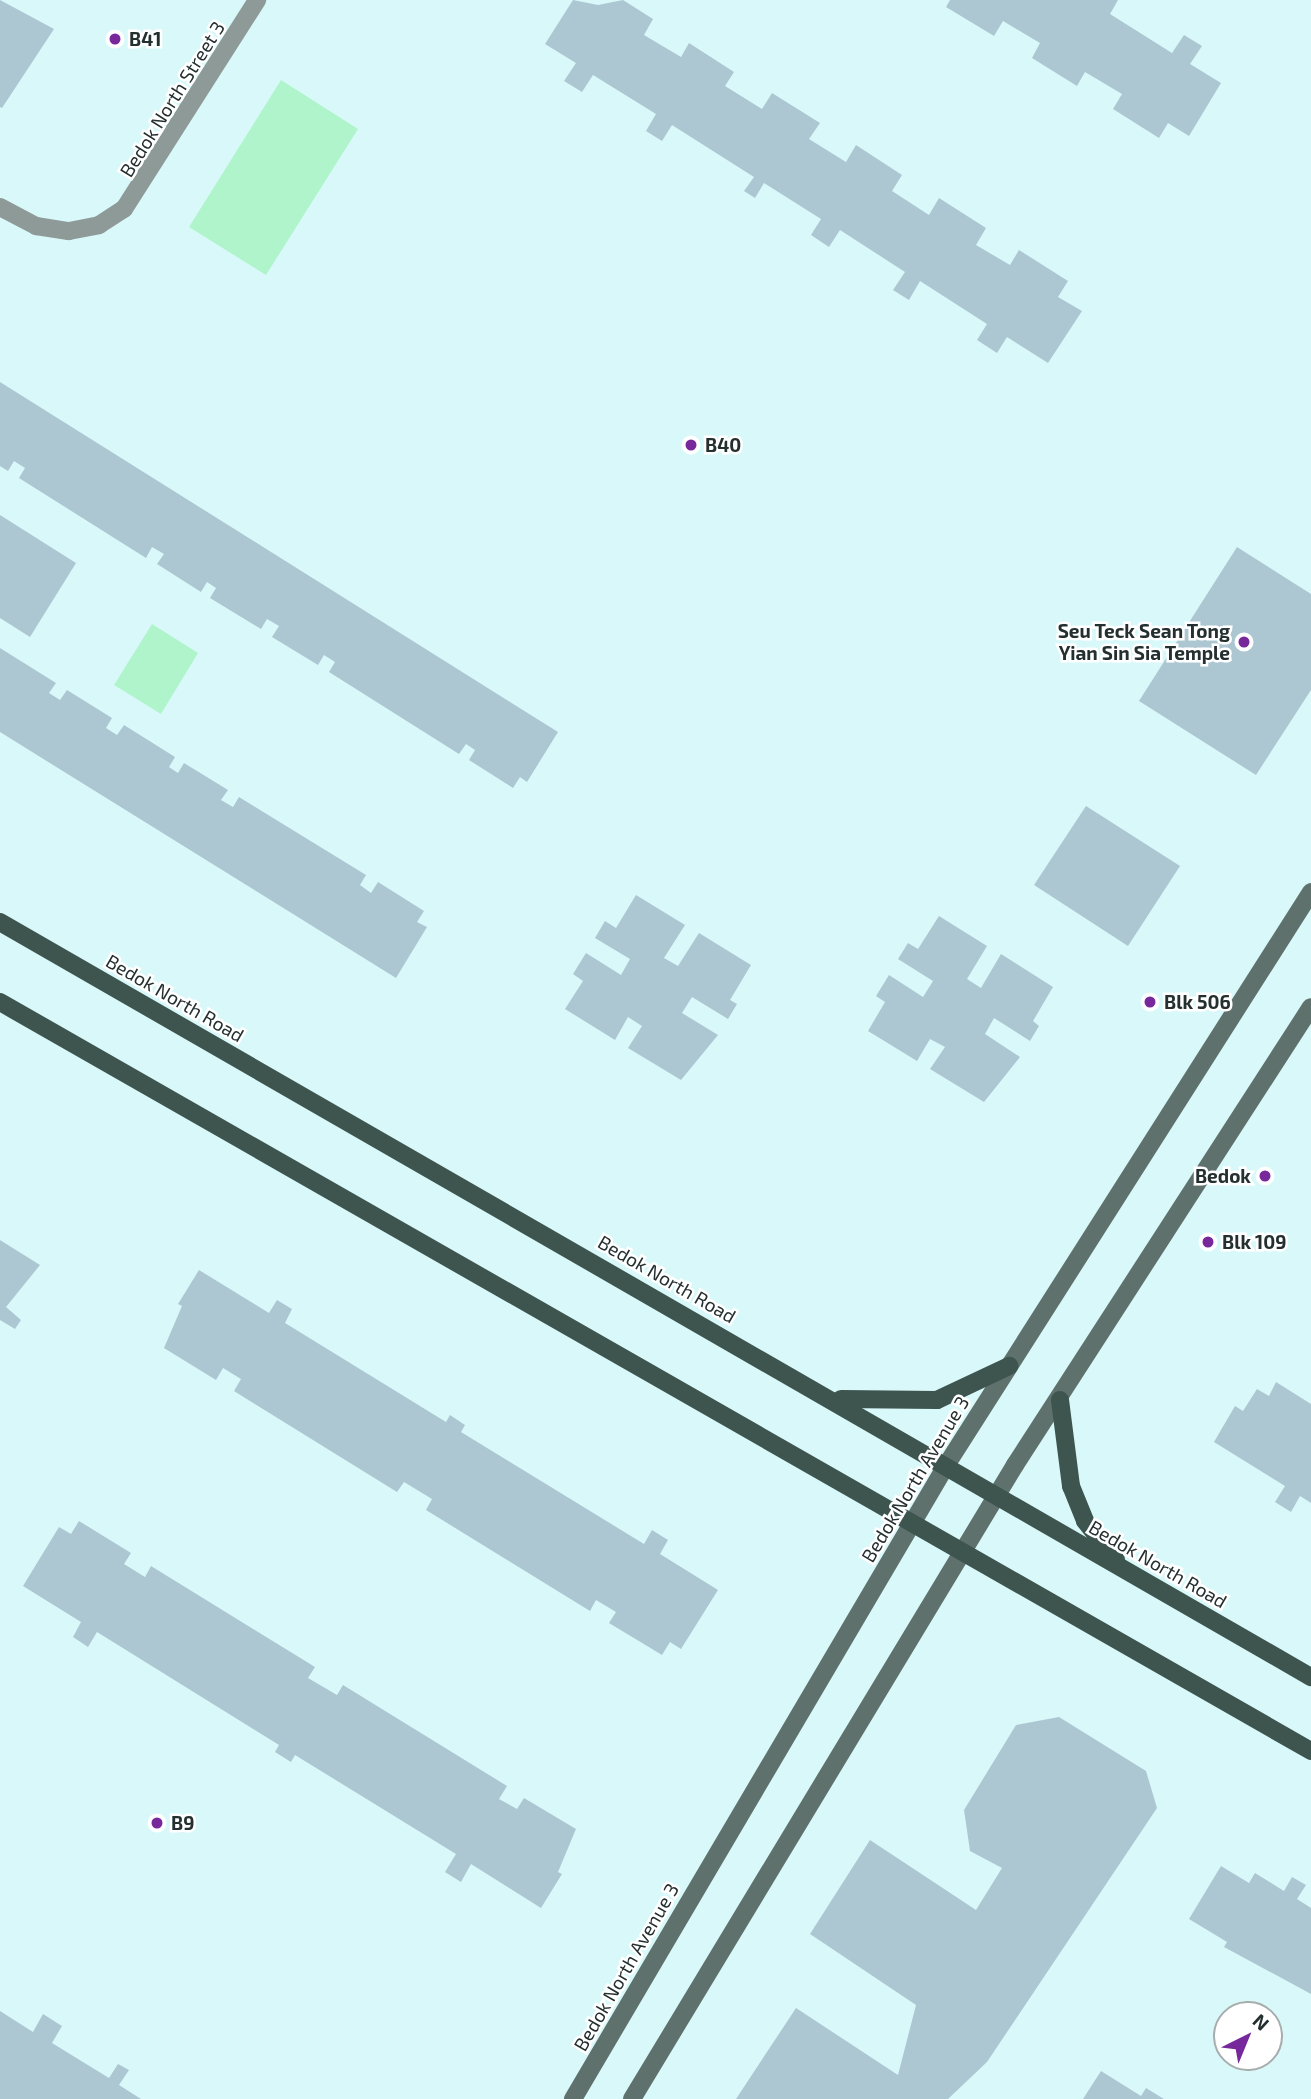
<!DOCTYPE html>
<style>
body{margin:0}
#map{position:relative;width:1311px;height:2099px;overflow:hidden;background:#d9f8fa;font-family:"Exo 2",sans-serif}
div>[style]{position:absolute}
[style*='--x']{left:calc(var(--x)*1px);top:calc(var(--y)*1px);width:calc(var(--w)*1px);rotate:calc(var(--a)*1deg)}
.green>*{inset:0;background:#aff4ca}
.building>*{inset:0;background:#adc7d2}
.minor>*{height:18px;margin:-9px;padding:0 9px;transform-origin:9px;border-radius:9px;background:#8e9a97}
.secondary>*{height:18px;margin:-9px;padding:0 9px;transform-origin:9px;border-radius:9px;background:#5f716c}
.primary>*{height:18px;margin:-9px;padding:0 9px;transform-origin:9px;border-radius:9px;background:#3e544f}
.dots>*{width:19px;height:19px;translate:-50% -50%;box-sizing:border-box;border:4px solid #fff;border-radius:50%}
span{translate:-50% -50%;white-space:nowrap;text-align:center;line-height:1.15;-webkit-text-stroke:5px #fff;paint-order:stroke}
.poi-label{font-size:19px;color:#242f30;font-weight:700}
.left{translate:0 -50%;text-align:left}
.right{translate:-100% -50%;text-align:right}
.street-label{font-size:19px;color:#242f30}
.north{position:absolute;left:1213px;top:2001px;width:70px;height:70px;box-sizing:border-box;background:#fff;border:2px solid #a7acac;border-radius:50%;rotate:43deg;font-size:19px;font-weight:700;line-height:28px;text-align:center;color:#242f30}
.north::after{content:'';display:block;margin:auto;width:24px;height:32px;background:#77299b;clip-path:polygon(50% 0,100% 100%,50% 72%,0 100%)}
</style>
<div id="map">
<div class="green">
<i style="clip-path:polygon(281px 80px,358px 129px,266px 275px,189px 227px)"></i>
<i style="clip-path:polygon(152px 624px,198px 653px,161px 714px,114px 685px)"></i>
</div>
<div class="building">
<i style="clip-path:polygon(0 0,54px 29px,2px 108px,0 107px)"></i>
<i style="clip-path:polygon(573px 0,598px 5px,623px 0,653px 19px,644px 35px,681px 57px,689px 43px,734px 72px,725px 86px,762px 109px,772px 93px,820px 123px,809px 139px,846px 162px,856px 145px,902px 175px,892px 191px,929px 215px,939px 198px,986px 228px,976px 245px,1010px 265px,1019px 250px,1068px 281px,1058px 297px,1082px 311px,1048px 363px,1007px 337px,997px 353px,977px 340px,987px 324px,920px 281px,909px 300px,893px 290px,905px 272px,840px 230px,829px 247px,811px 235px,821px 219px,764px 183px,755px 198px,744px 191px,754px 177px,672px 125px,662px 141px,646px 131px,656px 114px,593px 75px,582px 92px,564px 81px,576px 63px,545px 44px)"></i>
<i style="clip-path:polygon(950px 0,1118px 0,1110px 14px,1172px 53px,1184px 35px,1202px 46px,1190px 64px,1221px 83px,1189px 136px,1168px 123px,1159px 138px,1113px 109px,1122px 94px,1085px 72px,1077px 86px,1032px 58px,1040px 43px,1003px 21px,994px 36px,946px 7px)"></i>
<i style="clip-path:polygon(0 382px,558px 732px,527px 782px,520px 777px,513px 788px,469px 760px,475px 750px,466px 744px,459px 754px,329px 672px,335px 662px,324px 655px,318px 665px,272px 637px,279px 626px,267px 619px,261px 629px,210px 598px,216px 588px,207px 582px,201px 592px,157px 564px,164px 554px,152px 547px,146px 558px,19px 478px,25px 468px,14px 461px,8px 471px,0 466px)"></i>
<i style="clip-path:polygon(0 515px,76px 563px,30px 637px,0 618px)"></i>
<i style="clip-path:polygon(1237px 547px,1311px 594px,1311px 690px,1256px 775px,1139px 701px)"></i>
<i style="clip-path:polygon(0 648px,56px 683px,49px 693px,60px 700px,67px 690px,112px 718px,106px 728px,117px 735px,124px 725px,175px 757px,169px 767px,178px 773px,184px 763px,228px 790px,221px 800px,233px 807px,239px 797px,366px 875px,360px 885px,371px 893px,378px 882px,424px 911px,417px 922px,427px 927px,396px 978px,0 732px)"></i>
<i style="clip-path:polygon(1086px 806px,1180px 866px,1128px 946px,1034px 885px)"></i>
<i style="clip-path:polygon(636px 895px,685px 925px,664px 958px,678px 966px,699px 933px,751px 965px,730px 1000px,737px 1004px,728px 1019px,692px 997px,682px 1013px,718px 1035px,681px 1080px,628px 1048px,642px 1026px,628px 1017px,615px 1040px,565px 1009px,583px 981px,573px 974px,586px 953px,621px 975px,630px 959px,595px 938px,605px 921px,616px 928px)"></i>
<i style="clip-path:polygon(939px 916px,987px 946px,967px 979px,981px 988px,1001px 954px,1053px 987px,1033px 1021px,1039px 1026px,1030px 1041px,994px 1018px,985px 1034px,1020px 1057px,984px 1102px,930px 1069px,945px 1047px,930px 1039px,917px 1061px,868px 1031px,885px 1002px,876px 996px,889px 975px,923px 997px,933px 981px,898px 959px,908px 943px,918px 949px)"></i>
<i style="clip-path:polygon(0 1240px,40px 1265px,6px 1307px,21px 1320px,15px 1329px,0 1320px)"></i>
<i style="clip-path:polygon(199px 1270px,269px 1313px,277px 1300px,292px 1309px,285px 1323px,446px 1422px,450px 1415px,465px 1425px,461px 1432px,644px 1544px,652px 1530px,668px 1540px,660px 1554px,718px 1590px,681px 1649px,670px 1642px,662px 1655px,609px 1623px,616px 1612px,596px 1600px,590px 1611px,426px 1510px,432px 1499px,404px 1482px,397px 1492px,234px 1391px,241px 1379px,223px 1368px,216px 1380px,164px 1348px,182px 1306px,178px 1304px)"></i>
<i style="clip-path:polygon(1276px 1382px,1311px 1404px,1311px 1503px,1300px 1496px,1291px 1512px,1275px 1502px,1285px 1486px,1214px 1442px,1235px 1406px,1243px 1411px,1257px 1389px,1269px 1396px)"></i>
<i style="clip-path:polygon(79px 1521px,131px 1553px,124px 1564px,145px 1577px,151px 1566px,315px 1667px,308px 1678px,337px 1695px,343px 1685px,507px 1786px,499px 1799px,517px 1809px,524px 1798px,576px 1829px,558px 1872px,562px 1874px,541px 1908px,471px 1864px,461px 1882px,445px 1872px,456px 1854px,295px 1755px,291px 1762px,275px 1752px,279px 1745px,97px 1632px,88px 1647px,73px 1637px,81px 1622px,23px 1586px,59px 1527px,71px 1534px)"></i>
<i style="clip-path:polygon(1059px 1717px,1146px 1771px,1157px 1808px,987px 2062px,948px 2099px,736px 2099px,796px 2008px,898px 2075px,916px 2005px,810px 1934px,870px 1840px,976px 1910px,1002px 1868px,970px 1851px,964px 1810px,1016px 1725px)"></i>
<i style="clip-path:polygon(1221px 1866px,1249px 1883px,1255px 1873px,1284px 1891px,1292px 1877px,1306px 1885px,1297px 1899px,1311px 1908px,1311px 1994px,1224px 1947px,1227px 1942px,1189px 1919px)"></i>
<i style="clip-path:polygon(0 2011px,33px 2032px,43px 2014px,62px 2026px,52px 2043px,109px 2078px,118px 2064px,129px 2070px,119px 2085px,141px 2099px,0 2099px)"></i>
<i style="clip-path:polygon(1101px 2071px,1141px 2096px,1146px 2088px,1164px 2099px,1083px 2099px)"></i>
</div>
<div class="minor">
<i style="--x:0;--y:207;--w:41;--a:27.8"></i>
<i style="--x:36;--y:226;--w:33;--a:9"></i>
<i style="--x:69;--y:231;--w:31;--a:-11"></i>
<i style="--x:99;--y:225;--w:30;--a:-33"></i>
<i style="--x:124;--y:209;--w:248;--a:-57.5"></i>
</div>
<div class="secondary">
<i style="--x:573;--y:2099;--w:737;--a:-59.5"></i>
<i style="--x:947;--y:1464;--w:678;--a:-57.53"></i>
<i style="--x:632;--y:2099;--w:741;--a:-58.86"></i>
<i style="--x:1015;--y:1465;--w:545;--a:-57.13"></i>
</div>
<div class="primary">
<i style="--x:0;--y:922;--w:1513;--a:29.94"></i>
<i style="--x:0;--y:1002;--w:1510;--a:29.74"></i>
<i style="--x:841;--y:1399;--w:96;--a:0.6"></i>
<i style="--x:937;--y:1400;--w:80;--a:-25.3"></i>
<i style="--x:1060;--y:1400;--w:87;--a:82.7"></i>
<i style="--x:1071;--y:1486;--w:38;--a:68"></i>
<i style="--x:1085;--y:1521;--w:50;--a:51.5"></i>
</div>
<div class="dots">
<i style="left:115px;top:39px;background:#77299b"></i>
<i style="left:691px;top:445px;background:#77299b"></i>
<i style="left:1244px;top:642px;background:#77299b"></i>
<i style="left:1150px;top:1002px;background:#77299b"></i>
<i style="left:1265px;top:1176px;background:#77299b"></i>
<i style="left:1208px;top:1242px;background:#77299b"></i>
<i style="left:157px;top:1823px;background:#77299b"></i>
</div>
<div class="poi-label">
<span class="left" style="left:129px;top:39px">B41</span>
<span class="left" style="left:705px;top:445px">B40</span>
<span class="right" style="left:1230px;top:642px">Seu Teck Sean Tong<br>Yian Sin Sia Temple</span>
<span class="left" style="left:1164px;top:1002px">Blk 506</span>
<span class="right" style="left:1251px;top:1176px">Bedok</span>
<span class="left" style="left:1222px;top:1242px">Blk 109</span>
<span class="left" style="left:171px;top:1823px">B9</span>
</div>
<div class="street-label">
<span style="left:172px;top:99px;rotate:-58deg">Bedok North Street 3</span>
<span style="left:175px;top:998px;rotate:30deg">Bedok North Road</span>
<span style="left:667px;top:1279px;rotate:30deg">Bedok North Road</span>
<span style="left:915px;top:1479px;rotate:-59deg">Bedok North Avenue 3</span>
<span style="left:1158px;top:1564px;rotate:30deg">Bedok North Road</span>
<span style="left:626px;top:1967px;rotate:-60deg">Bedok North Avenue 3</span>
</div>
<div class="north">N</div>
</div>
